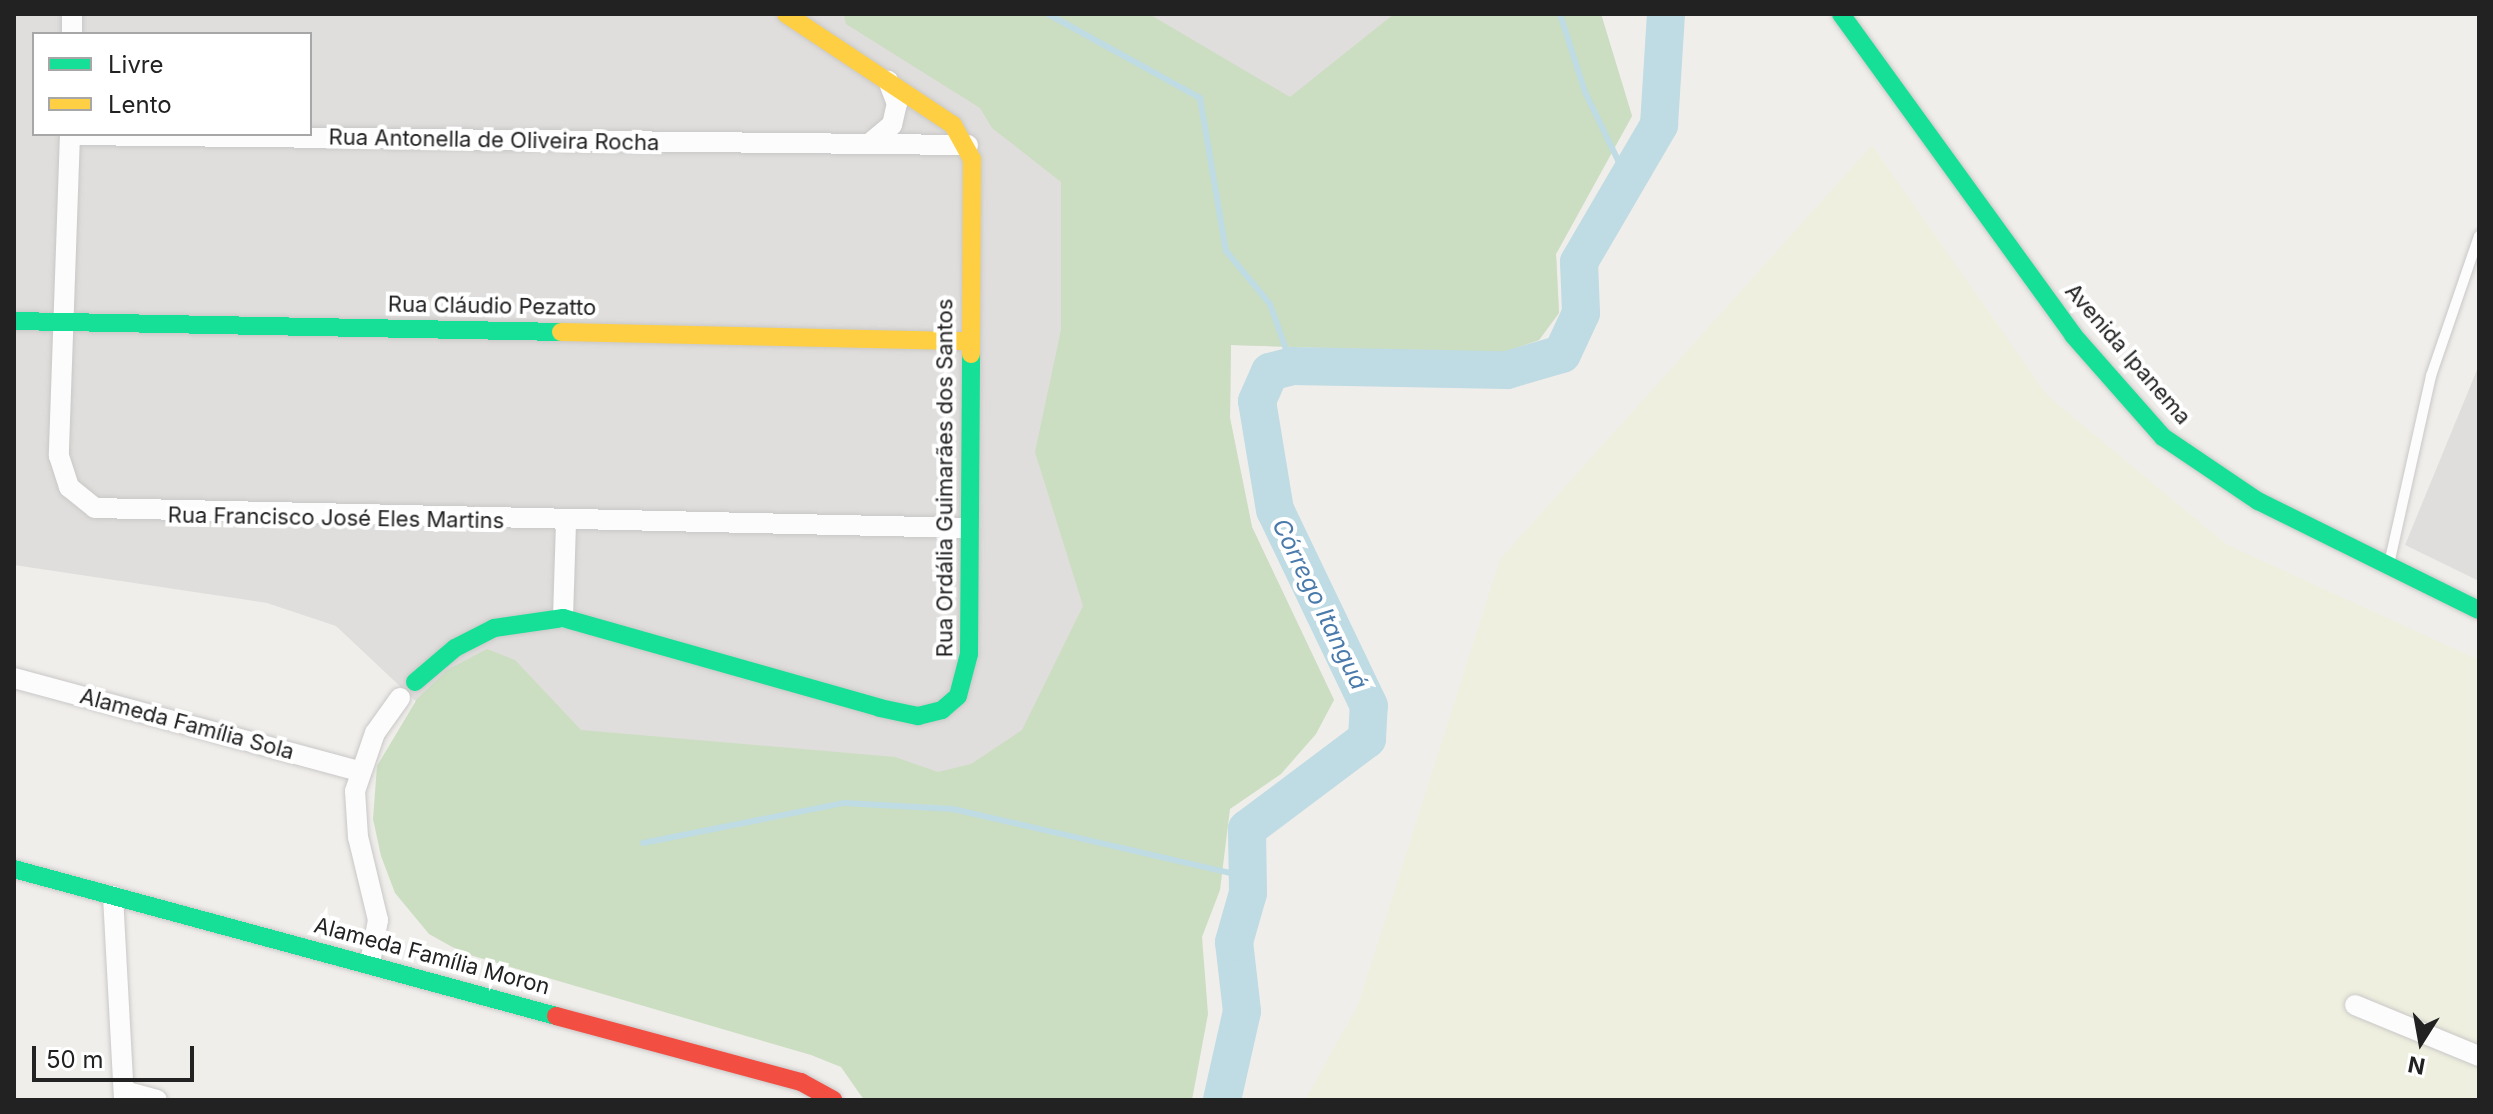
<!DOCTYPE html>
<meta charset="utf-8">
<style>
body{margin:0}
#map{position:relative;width:2493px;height:1114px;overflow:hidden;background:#f0eeeb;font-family:Inter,sans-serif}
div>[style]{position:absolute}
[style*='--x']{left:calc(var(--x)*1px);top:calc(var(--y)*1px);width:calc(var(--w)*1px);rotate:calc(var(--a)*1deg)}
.residential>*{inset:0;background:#dfdedc}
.farmland>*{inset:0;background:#efefdf}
.forest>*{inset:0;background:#cbdec1}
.stream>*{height:6px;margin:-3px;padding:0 3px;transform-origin:3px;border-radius:3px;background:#bfdbe3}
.river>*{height:38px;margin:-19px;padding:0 19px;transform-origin:19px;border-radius:19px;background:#bfdbe3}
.roads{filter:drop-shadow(0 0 2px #c9c8c7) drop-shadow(0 0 2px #c9c8c7)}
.lane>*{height:10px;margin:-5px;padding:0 5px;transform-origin:5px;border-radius:5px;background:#fdfcfc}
.street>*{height:20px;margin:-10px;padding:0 10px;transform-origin:10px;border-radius:10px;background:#fdfcfc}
.fast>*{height:18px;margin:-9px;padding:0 9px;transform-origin:9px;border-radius:9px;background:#16e098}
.slow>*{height:18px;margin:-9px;padding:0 9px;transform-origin:9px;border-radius:9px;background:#ffcf43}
.jam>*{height:18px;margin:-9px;padding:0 9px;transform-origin:9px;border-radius:9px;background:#f24e42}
span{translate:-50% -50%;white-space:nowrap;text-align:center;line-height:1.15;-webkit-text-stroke:8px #fff;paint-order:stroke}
.street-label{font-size:22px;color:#222}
.water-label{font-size:24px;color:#4a7aab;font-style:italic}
.frame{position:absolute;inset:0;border:16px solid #222;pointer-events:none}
.legend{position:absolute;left:32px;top:32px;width:280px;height:104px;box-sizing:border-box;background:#fff;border:2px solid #a7a7a7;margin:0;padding:10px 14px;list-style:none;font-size:24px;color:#222}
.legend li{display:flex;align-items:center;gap:16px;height:40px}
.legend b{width:40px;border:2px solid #a7a7a7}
.north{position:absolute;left:2381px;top:1002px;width:80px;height:80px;-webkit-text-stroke:6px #fff;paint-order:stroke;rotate:191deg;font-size:22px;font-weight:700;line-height:32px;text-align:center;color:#222}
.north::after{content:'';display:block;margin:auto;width:28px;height:36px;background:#222;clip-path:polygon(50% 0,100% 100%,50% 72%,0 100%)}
.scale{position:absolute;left:32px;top:1046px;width:162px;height:36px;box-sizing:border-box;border:4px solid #222;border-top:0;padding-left:10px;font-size:24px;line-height:28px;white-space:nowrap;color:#222;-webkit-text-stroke:6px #fff;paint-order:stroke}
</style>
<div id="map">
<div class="residential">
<i style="clip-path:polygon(evenodd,14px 14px,1601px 14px,1632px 116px,1556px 254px,1559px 313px,1539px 340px,1502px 353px,1231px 345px,1230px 418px,1252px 527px,1334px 700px,883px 840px,490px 771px,336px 626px,267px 603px,14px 565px,14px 14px,34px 34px,310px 34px,310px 134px,34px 134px,34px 34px)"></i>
<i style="clip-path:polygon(2479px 365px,2479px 581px,2405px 545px)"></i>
</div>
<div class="farmland">
<i style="clip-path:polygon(1872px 145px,2047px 395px,2226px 544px,2479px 660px,2479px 1100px,1305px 1100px,1358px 1005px,1500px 559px)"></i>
</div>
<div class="forest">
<i style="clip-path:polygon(844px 14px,1149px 14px,1290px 97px,1394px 14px,1601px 14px,1632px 116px,1556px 254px,1559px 313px,1539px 340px,1502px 353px,1231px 345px,1230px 418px,1252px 527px,1334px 700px,1316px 734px,1281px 774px,1230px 809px,1220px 890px,1202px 937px,1208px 1014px,1192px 1100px,864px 1100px,841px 1067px,811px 1055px,463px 953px,429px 934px,395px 893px,381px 856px,373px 819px,377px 766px,417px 699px,447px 670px,487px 649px,515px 660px,581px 730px,895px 757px,938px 772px,971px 764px,1022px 730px,1083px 606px,1035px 452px,1061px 330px,1061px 182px,992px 128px,980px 108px,846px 24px)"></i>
</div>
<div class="stream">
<i style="--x:1048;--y:14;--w:174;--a:28.9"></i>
<i style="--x:1200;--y:98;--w:155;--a:80.4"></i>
<i style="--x:1226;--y:251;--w:69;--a:50.3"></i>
<i style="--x:1270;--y:304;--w:66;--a:70.5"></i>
<i style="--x:1560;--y:14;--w:82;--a:72.2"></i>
<i style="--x:1585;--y:92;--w:97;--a:64.2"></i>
<i style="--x:643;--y:843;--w:205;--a:-11.3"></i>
<i style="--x:844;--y:803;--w:109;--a:3.2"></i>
<i style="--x:953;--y:809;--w:303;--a:13"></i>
</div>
<div class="river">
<i style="--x:1222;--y:1100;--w:91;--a:-77.3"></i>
<i style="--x:1242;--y:1011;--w:69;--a:-96.6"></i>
<i style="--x:1234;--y:942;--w:51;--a:-74.1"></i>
<i style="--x:1248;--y:893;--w:64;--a:-90.9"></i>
<i style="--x:1247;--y:829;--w:150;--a:-36.9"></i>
<i style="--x:1367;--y:739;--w:33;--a:-87"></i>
<i style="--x:1369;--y:706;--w:217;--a:-115.6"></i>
<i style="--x:1275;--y:510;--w:110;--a:-99.4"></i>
<i style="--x:1257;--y:401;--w:32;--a:-66"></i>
<i style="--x:1270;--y:372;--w:23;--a:-15"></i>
<i style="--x:1292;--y:366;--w:215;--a:1.1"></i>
<i style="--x:1507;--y:370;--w:57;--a:-16.2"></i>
<i style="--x:1562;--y:354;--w:45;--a:-65.1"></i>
<i style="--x:1581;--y:313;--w:51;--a:-92.2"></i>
<i style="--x:1579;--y:262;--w:159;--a:-59.7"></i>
<i style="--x:1659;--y:125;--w:111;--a:-86.4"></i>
</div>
<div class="roads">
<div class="lane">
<i style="--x:2389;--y:564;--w:193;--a:-77.4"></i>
<i style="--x:2431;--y:376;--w:148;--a:-71.1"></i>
</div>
<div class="street">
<i style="--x:72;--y:34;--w:20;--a:-90"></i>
<i style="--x:70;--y:134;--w:322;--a:92"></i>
<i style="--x:59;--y:456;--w:33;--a:72"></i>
<i style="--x:69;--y:487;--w:33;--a:39"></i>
<i style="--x:95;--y:508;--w:872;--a:1.31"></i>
<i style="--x:70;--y:135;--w:898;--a:0.64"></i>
<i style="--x:869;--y:144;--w:30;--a:-40"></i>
<i style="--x:892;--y:125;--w:22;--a:-77"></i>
<i style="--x:897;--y:104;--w:25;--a:-111"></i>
<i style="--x:563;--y:618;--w:95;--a:-88.2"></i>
<i style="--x:14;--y:678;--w:357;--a:15.1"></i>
<i style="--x:113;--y:896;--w:204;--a:86.9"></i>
<i style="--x:370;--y:963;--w:44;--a:-79.5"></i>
<i style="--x:378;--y:920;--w:85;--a:-103.5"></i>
<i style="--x:358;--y:837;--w:46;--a:-93.7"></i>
<i style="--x:355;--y:791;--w:61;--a:-71"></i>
<i style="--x:375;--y:733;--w:43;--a:-54.5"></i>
<i style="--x:2355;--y:1005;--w:134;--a:22.4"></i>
<i style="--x:124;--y:1091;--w:34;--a:15"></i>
</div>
<div class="fast">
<i style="--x:1841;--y:14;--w:396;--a:54.1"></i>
<i style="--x:2073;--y:335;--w:136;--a:48.6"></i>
<i style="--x:2163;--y:437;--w:115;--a:34"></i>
<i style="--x:2258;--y:501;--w:246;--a:26.3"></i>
<i style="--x:14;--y:321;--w:547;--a:1.15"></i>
<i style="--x:415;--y:682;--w:52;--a:-40.4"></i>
<i style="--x:455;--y:648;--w:44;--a:-27.1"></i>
<i style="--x:494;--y:628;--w:70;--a:-8.2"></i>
<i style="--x:563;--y:618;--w:330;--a:15.8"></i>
<i style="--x:880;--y:708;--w:39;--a:12"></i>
<i style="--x:918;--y:716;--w:25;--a:-14"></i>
<i style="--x:942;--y:710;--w:21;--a:-41"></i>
<i style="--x:958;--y:696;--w:43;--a:-75.3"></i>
<i style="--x:969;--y:654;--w:300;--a:-89.6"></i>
<i style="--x:14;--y:869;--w:562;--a:15.17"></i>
</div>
<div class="slow">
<i style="--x:786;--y:14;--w:201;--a:33.6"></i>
<i style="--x:953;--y:125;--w:39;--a:61"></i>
<i style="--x:972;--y:159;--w:195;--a:90.3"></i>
<i style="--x:561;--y:332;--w:408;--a:1.3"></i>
</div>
<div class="jam">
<i style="--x:556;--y:1016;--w:254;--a:15.1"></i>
<i style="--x:801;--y:1082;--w:37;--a:29"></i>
</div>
</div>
<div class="street-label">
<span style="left:494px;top:140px;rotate:1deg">Rua Antonella de Oliveira Rocha</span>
<span style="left:492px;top:306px;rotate:1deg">Rua Cláudio Pezatto</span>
<span style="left:2128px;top:354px;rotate:49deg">Avenida Ipanema</span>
<span style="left:945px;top:478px;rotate:-90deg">Rua Ordália Guimarães dos Santos</span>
<span style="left:336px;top:518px;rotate:1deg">Rua Francisco José Eles Martins</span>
<span style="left:187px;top:724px;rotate:15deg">Alameda Família Sola</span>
<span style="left:432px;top:956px;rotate:15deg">Alameda Família Moron</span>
</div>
<div class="water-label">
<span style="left:1320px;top:604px;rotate:64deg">Córrego Itanguá</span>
</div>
<div class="frame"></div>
<ul class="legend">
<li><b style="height:10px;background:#16e098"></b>Livre</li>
<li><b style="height:10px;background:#ffcf43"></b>Lento</li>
</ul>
<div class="north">N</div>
<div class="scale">50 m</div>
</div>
